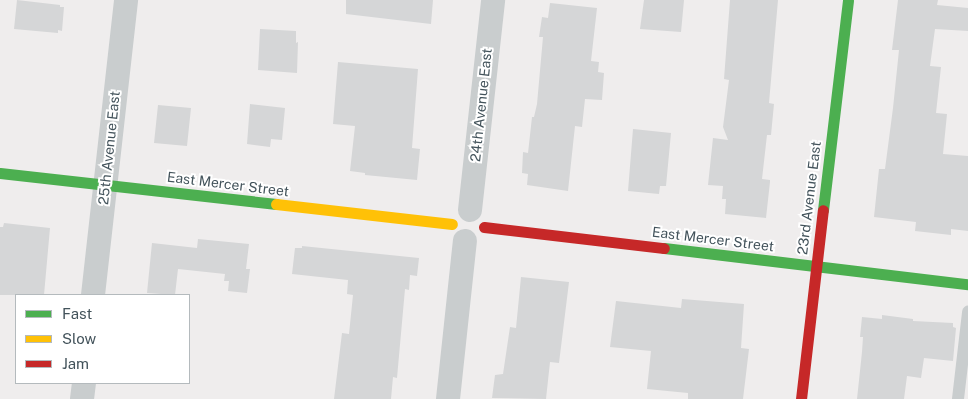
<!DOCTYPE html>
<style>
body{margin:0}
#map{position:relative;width:968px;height:399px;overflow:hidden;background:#efeded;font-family:"Public Sans",sans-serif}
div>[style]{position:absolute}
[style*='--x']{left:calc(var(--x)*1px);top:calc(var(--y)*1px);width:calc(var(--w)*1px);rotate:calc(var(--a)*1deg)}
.building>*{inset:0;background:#d5d6d7}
.lane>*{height:12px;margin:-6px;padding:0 6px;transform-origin:6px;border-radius:6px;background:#c9cdce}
.street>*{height:24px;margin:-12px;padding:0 12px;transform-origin:12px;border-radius:12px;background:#c9cdce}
.fast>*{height:11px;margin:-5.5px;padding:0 5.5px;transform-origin:5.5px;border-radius:5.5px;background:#4caf50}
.slow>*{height:11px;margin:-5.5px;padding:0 5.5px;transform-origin:5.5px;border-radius:5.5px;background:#ffc107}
.jam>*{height:11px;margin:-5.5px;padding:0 5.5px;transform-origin:5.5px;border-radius:5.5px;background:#c62828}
span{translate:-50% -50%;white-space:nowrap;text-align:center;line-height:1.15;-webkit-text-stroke:4px #fff;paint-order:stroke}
.street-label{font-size:14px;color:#43535b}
.legend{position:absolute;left:15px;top:294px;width:175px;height:90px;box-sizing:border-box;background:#fff;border:1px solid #b4babd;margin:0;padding:6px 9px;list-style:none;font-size:15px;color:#43535b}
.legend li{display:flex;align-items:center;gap:10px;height:25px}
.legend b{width:25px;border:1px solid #b4babd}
</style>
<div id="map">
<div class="building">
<i style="clip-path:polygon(17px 0,60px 5px,60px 7px,64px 7px,62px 31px,58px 30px,58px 33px,14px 29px)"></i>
<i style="clip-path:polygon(346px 0,433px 0,431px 24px,346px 14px)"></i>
<i style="clip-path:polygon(644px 0,684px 0,681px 32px,640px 29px)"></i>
<i style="clip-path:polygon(730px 0,778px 0,769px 103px,774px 104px,771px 135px,767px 135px,762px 179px,770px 180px,770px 182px,766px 218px,725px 214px,726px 199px,722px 199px,723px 186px,708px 185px,713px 138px,728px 140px,723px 127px,729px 80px,724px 79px)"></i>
<i style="clip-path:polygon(898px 0,938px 0,937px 5px,968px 8px,968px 31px,935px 29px,930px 66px,941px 67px,936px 113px,947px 114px,943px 154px,968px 156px,968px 231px,951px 229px,951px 235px,915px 231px,916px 222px,874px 217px,879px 169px,885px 169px,893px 108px,899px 50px,892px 50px)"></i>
<i style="clip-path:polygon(550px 3px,597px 8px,591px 61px,599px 62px,598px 72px,604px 73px,602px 100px,585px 99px,582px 127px,575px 126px,568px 191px,527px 185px,528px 174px,522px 173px,523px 152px,528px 153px,532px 117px,534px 117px,537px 104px,543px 37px,539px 37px,542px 17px,548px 18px)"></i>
<i style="clip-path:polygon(260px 29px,296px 31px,296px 43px,298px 42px,297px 73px,258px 70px)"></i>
<i style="clip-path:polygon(338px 62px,418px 69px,412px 148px,420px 149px,417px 180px,365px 175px,365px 173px,350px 171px,355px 126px,333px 124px)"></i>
<i style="clip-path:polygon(250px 104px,285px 108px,282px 140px,271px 139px,270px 147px,247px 144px)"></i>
<i style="clip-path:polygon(158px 105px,191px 108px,187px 146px,154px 143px)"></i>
<i style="clip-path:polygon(633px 129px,671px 133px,666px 186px,660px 186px,659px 194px,628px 191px)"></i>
<i style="clip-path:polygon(4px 223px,50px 228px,44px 295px,0 295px,0 227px,3px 227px)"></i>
<i style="clip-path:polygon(198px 239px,249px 244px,246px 269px,250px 269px,247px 293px,228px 291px,229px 281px,224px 281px,225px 274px,178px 269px,175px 295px,147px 293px,152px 243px,197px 248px)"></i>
<i style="clip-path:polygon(302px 246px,419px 258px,417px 276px,410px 275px,409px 290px,405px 289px,397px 378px,393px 377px,391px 399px,334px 399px,342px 333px,349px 334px,353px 295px,347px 294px,348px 280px,292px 274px,295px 248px,302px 248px)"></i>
<i style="clip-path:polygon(521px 277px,569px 282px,559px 363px,550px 362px,546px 399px,492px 398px,495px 375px,503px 374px,510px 327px,516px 328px)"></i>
<i style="clip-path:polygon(682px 299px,744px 304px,741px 348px,749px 349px,743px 399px,688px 399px,688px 393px,647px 389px,651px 351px,610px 347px,616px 301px,681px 308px)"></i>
<i style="clip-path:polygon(882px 315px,913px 319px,913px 321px,953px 323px,953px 327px,956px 328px,953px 361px,924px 358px,921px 378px,907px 376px,904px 399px,857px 399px,862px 352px,863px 337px,860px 337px,862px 317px,882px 319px)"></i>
</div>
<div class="lane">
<i style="--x:958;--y:399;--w:88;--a:-83.4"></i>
</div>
<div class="street">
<i style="--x:470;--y:210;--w:211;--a:-83.7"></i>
<i style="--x:93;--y:295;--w:297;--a:-83.6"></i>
<i style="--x:82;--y:399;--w:16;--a:-83"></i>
<i style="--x:448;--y:399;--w:159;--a:-83.9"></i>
</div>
<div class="fast">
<i style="--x:0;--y:173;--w:278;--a:6.4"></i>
<i style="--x:823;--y:210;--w:211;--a:-83.2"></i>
<i style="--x:664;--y:248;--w:306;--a:6.8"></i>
</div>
<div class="slow">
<i style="--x:276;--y:204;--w:177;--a:6.5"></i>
</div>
<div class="jam">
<i style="--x:484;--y:227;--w:181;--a:6.7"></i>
<i style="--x:801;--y:399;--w:190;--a:-83.4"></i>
</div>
<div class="street-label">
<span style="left:481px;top:105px;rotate:-84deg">24th Avenue East</span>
<span style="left:109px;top:148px;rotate:-84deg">25th Avenue East</span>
<span style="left:228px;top:184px;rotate:7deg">East Mercer Street</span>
<span style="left:809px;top:198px;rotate:-83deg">23rd Avenue East</span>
<span style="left:713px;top:239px;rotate:7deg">East Mercer Street</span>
</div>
<ul class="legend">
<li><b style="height:6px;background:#4caf50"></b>Fast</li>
<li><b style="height:6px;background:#ffc107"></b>Slow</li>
<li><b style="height:6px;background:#c62828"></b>Jam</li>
</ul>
</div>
